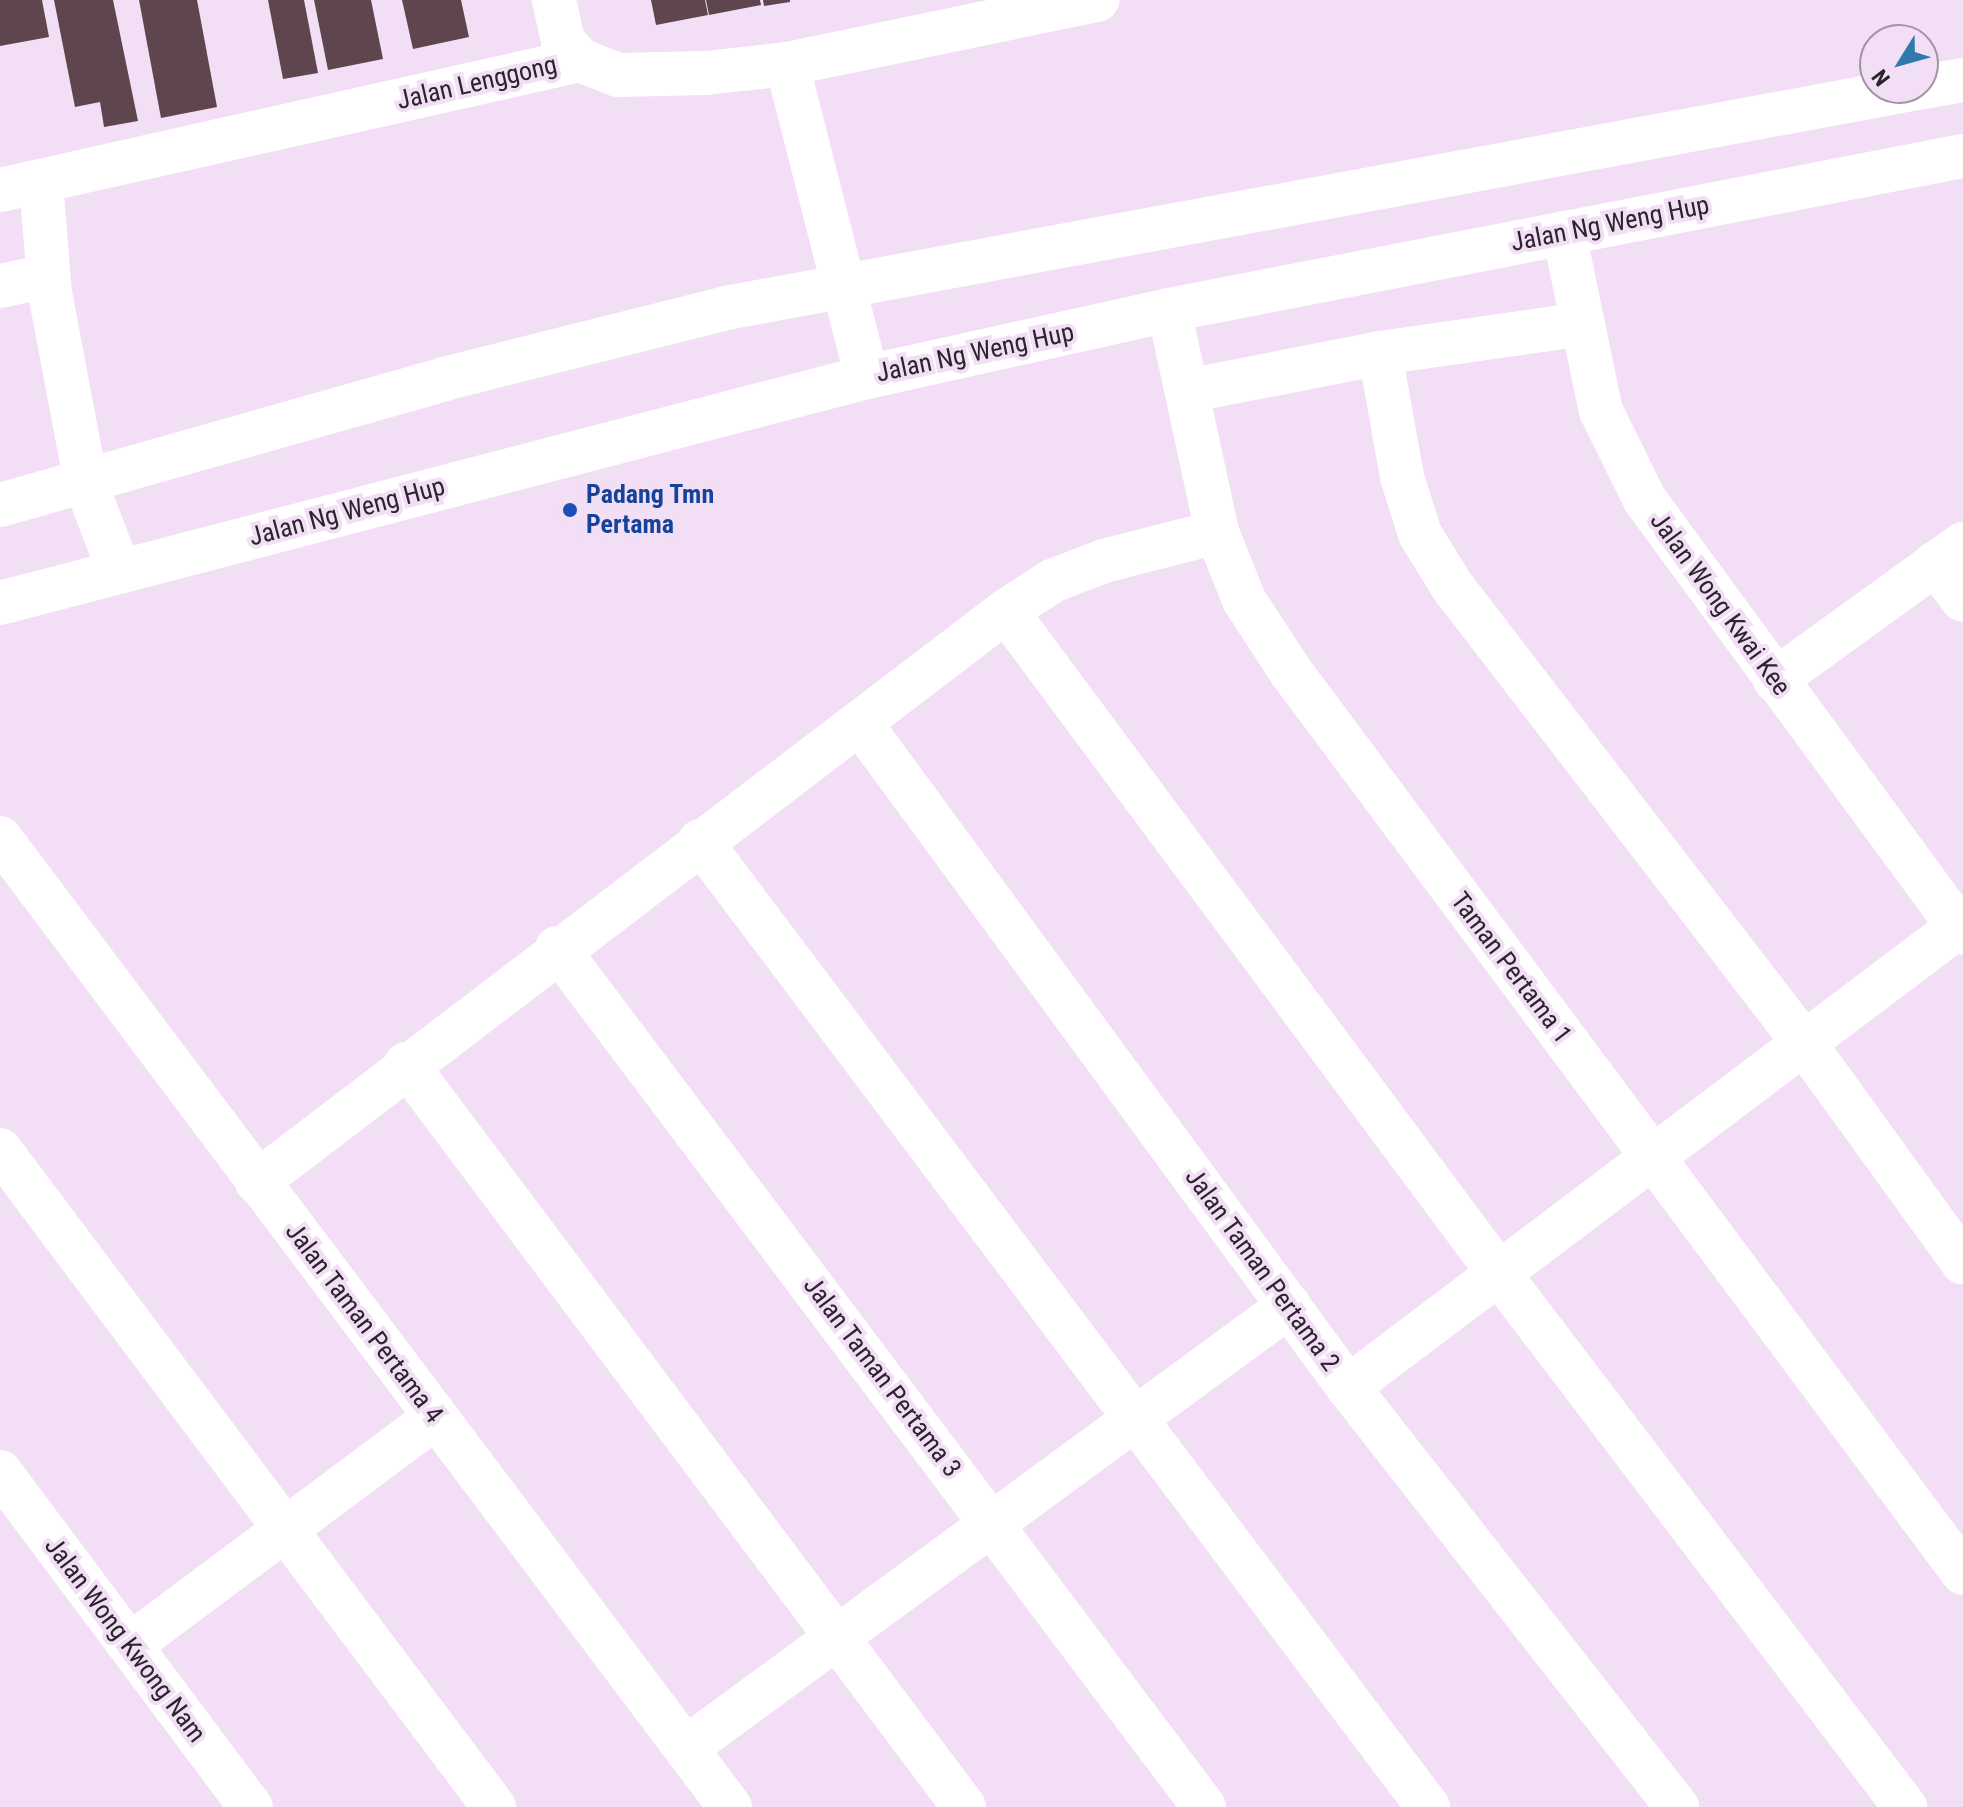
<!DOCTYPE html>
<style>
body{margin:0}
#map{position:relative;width:1963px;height:1807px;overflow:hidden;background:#f2def5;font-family:"Roboto Condensed",sans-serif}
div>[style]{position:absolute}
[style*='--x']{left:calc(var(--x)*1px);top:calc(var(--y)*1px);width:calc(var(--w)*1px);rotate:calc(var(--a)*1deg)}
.building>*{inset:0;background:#5f454e}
.minor>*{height:44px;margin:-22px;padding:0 22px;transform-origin:22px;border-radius:22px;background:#fff}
.major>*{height:44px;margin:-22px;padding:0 22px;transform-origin:22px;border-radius:22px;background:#fff}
.dots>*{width:22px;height:22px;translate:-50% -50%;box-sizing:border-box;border:4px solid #f2def5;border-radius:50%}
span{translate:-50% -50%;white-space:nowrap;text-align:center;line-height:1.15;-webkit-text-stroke:8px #f2def5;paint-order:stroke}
.street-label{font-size:26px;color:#2c242d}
.transit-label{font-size:26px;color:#164399;font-weight:700}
.left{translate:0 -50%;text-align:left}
.north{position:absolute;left:1859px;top:24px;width:80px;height:80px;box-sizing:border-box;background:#f2def5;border:2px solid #a394a5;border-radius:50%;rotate:233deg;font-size:22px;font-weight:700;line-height:32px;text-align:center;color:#2c242d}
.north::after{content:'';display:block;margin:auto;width:28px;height:36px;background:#2f79ad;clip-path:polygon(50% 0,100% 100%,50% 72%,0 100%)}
</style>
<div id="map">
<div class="building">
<i style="clip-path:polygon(0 0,42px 0,49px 37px,0 46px)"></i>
<i style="clip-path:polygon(54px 0,113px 0,138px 121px,104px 127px,100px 102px,75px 107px)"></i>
<i style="clip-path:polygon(139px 0,197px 0,217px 107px,161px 118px)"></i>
<i style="clip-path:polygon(268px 0,304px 0,318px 73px,283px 79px)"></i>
<i style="clip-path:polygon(314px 0,371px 0,383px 59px,328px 70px)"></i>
<i style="clip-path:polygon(402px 0,461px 0,469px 37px,413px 49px)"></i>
<i style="clip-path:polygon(651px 0,705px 0,708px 15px,656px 25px)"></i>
<i style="clip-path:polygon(706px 0,760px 0,761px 5px,709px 15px)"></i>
<i style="clip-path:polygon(763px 0,790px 0,790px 2px,764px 6px)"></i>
</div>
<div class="minor">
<i style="--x:554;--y:0;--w:42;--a:77.6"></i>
<i style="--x:563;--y:41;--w:25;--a:48"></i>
<i style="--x:787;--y:64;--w:323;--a:75.7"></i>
<i style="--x:1923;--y:87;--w:41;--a:-9.9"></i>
<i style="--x:41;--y:182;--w:111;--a:85.4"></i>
<i style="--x:50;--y:293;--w:194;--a:79.3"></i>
<i style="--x:86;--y:484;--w:93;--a:69.2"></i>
<i style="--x:0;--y:190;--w:594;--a:-12.63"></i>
<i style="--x:580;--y:60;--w:41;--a:21.5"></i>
<i style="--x:618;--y:75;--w:88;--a:-1.3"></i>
<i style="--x:706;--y:73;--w:81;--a:-6.3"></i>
<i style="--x:787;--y:64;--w:317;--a:-11.7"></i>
<i style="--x:1564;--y:233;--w:182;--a:78.3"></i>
<i style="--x:1601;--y:411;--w:99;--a:63.7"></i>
<i style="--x:1645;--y:500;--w:537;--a:53.71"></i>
<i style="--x:0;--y:286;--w:49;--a:-11.8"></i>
<i style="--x:1169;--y:310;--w:227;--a:77.8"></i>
<i style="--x:1217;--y:532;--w:73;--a:68.3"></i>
<i style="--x:1244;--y:600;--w:86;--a:56.9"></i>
<i style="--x:1291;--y:672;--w:1124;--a:53.28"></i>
<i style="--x:1380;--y:353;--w:126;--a:79.9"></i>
<i style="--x:1402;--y:477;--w:60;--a:72.5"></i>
<i style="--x:1420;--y:534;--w:61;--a:58.4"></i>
<i style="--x:1452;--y:586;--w:577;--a:52.4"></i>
<i style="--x:1804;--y:1043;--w:271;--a:54.1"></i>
<i style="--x:1187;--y:391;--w:197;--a:-11.1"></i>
<i style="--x:1380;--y:353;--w:205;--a:-8.1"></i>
<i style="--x:0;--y:505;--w:462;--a:-15.8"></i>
<i style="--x:444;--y:379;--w:291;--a:-14.1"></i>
<i style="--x:726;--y:308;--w:1212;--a:-10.46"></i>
<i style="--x:1935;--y:563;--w:46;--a:52.9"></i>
<i style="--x:1006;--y:611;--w:823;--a:53.35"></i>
<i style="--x:1497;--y:1271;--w:674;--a:52.72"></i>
<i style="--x:1775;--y:680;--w:232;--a:-35.9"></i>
<i style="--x:860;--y:723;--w:824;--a:53.69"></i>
<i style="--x:1348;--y:1387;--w:534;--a:51.93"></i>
<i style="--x:0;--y:838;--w:1213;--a:53.01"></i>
<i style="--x:700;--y:841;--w:1210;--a:53"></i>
<i style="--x:557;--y:948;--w:1075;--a:53.01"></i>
<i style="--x:406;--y:1064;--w:929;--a:53.09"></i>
<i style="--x:0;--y:1150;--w:822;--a:53.06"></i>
<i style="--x:257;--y:1182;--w:942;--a:-37.32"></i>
<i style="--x:1006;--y:611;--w:55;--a:-33.1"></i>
<i style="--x:1052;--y:581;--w:56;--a:-21"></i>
<i style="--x:1104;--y:561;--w:117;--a:-14.4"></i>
<i style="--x:1348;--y:1387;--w:764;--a:-37.02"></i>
<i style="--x:0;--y:1472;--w:419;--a:53.2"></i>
<i style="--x:130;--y:1645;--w:380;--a:-36.7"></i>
<i style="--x:686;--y:1748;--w:748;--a:-36.24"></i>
</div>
<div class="major">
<i style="--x:0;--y:603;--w:896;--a:-14.61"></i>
<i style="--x:867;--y:377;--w:309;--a:-12.5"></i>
<i style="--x:1169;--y:310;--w:809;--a:-10.98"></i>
</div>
<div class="dots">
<i style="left:570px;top:510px;background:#1a4fb4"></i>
</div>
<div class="street-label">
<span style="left:477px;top:83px;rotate:-13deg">Jalan Lenggong</span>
<span style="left:1610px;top:224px;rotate:-11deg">Jalan Ng Weng Hup</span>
<span style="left:975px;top:353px;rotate:-12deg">Jalan Ng Weng Hup</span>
<span style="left:347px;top:512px;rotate:-15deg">Jalan Ng Weng Hup</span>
<span style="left:1720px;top:604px;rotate:54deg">Jalan Wong Kwai Kee</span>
<span style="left:1511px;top:968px;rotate:53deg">Taman Pertama 1</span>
<span style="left:1262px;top:1270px;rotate:54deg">Jalan Taman Pertama 2</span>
<span style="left:364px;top:1323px;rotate:53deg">Jalan Taman Pertama 4</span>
<span style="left:882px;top:1377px;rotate:53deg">Jalan Taman Pertama 3</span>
<span style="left:125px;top:1640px;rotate:53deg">Jalan Wong Kwong Nam</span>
</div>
<div class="transit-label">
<span class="left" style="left:586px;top:510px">Padang Tmn<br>Pertama</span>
</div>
<div class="north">N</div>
</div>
